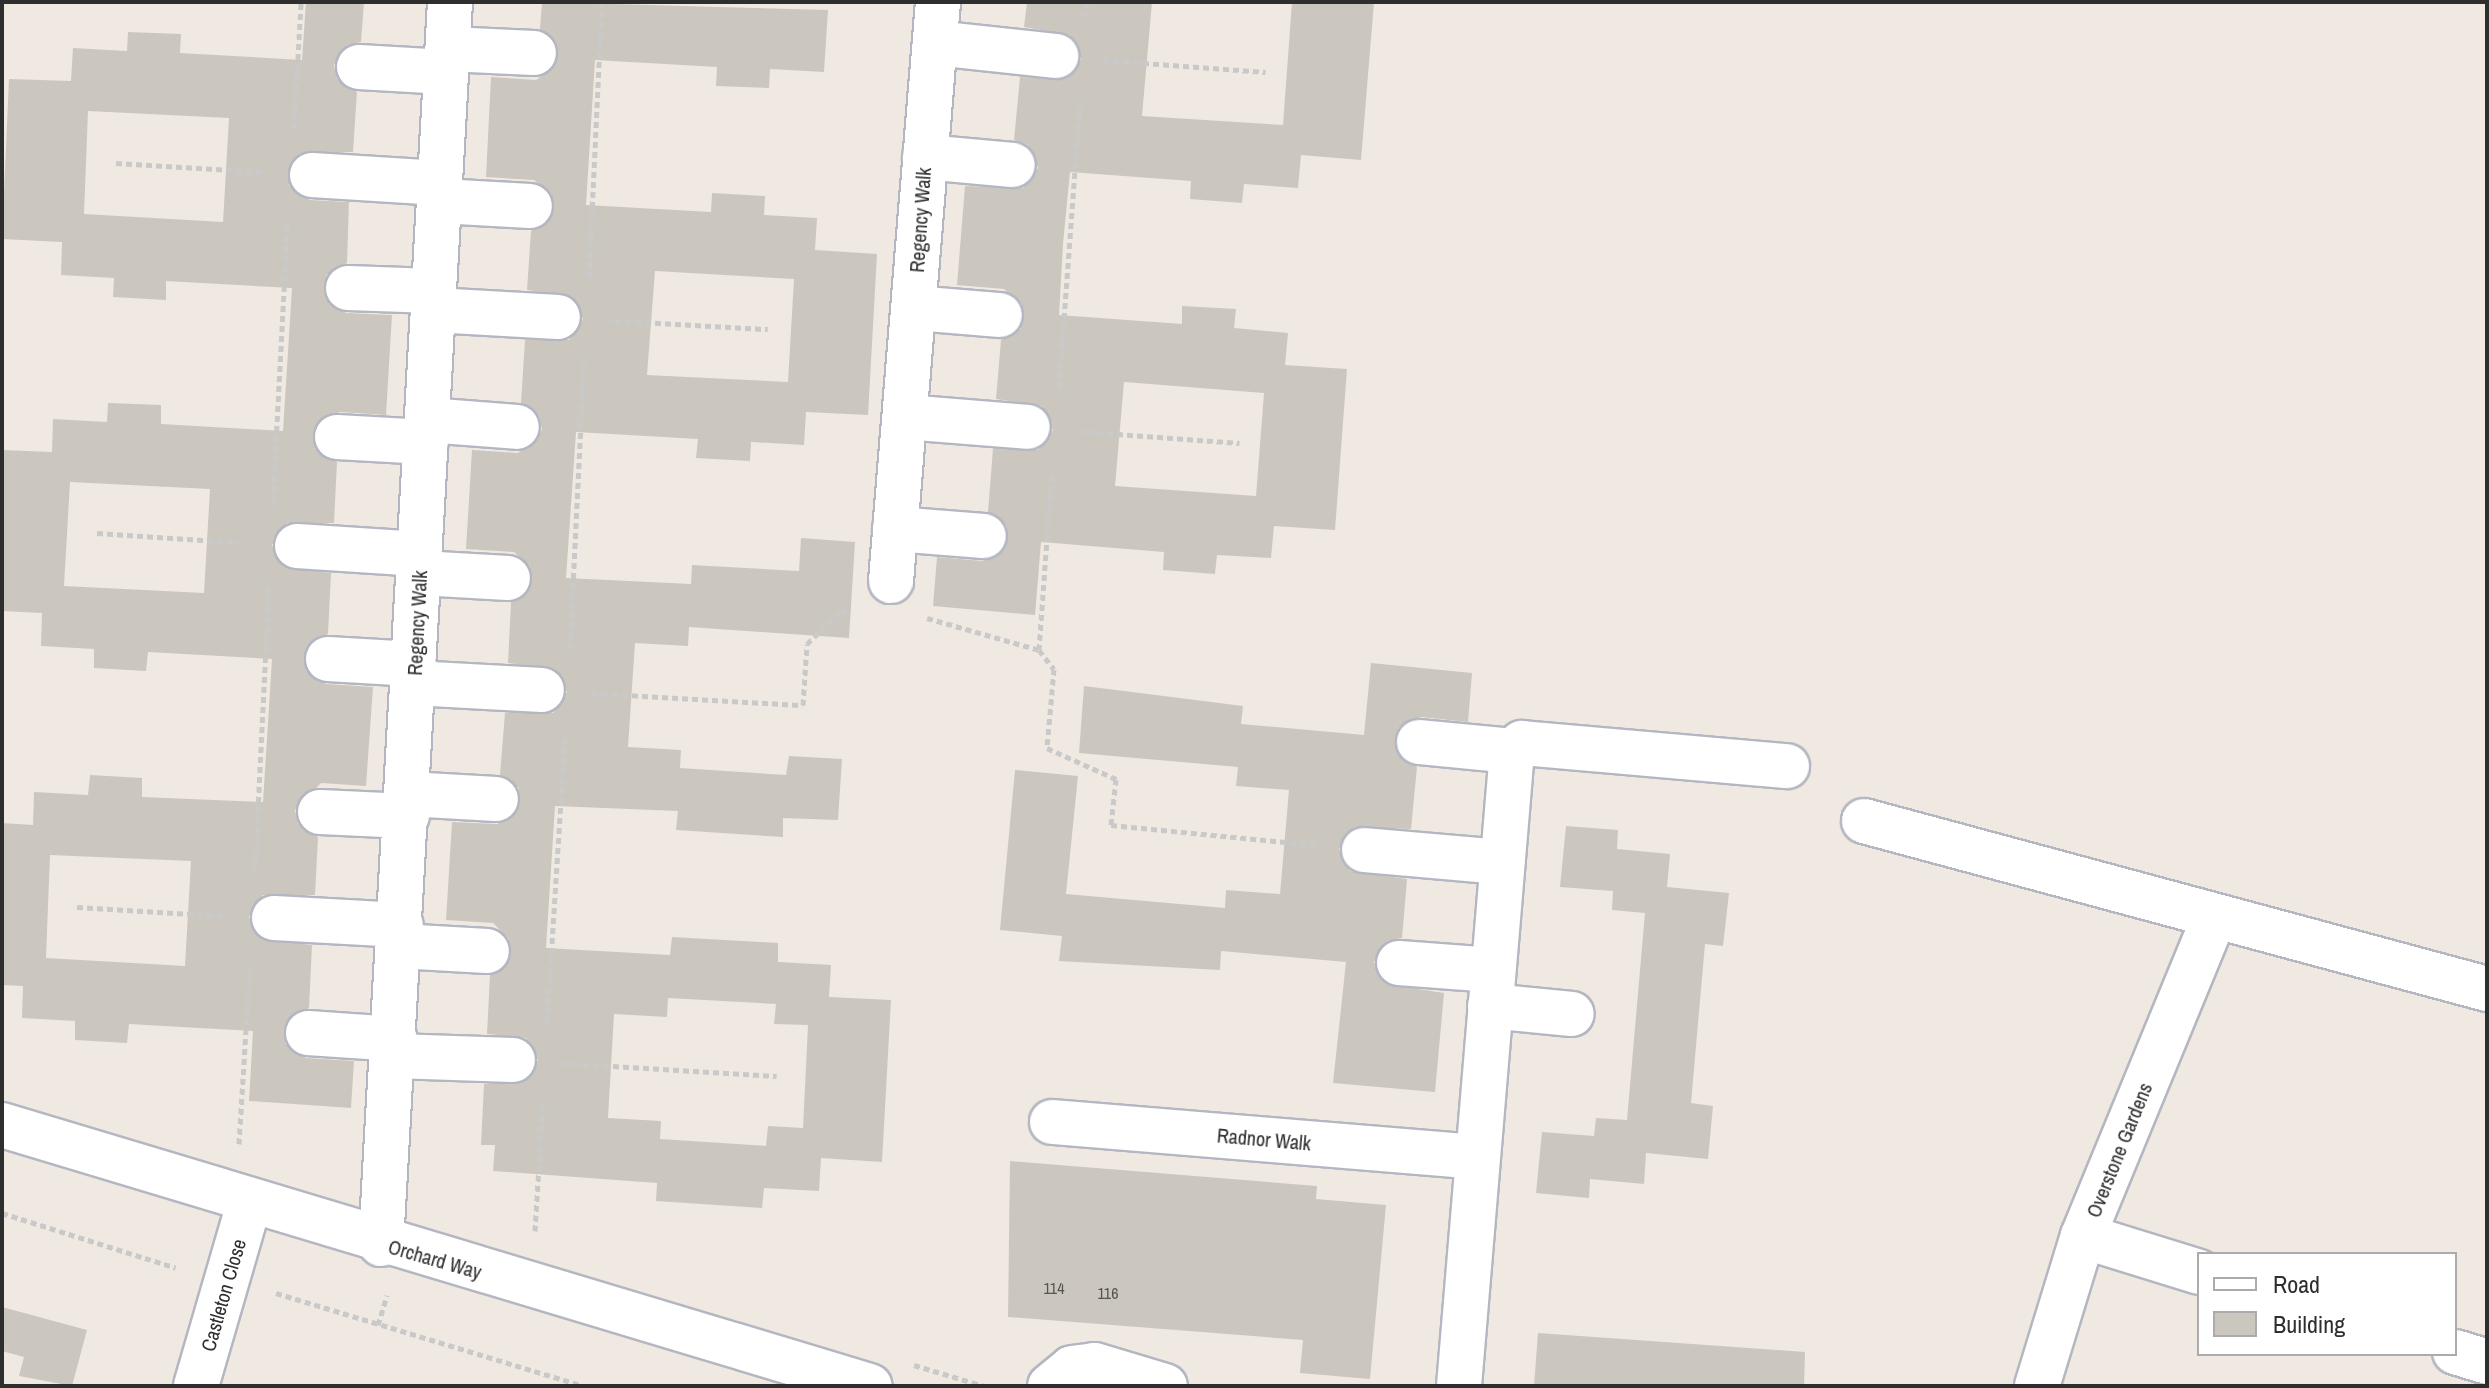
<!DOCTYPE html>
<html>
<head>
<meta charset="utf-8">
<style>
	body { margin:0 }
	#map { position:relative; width:2489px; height:1388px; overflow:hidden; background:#efe9e1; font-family:"Archivo Narrow",sans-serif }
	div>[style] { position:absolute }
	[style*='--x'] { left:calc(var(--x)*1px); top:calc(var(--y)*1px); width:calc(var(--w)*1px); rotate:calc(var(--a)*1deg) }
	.building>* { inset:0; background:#cbc7bf }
	.path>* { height:5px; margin-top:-2.5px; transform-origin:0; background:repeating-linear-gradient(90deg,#c9c9c9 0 6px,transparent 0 10px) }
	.roads { filter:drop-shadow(2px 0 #b4b7c1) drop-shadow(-2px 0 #b4b7c1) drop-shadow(0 2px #b4b7c1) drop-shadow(0 -2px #b4b7c1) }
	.minor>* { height:44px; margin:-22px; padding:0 22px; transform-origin:22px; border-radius:22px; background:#fff }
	span { translate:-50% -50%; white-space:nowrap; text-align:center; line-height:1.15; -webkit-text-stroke:8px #fff; paint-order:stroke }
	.number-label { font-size:16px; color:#555452 }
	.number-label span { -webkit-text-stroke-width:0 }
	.street-label { font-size:20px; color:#2e2e2e }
	.frame { position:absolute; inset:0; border:4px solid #2e2e2e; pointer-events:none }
	.legend { position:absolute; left:2197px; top:1252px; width:260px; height:104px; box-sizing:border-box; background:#fff; border:2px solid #ababab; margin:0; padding:10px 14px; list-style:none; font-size:24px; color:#2e2e2e }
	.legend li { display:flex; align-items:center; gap:16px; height:40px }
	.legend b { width:40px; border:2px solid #ababab }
</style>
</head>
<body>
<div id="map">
	<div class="building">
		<div style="clip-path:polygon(evenodd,306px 2px,364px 2px,361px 42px,347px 45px,334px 65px,337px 79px,357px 92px,353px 152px,300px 153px,291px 162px,289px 185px,310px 200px,349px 202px,347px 263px,326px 275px,326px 299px,346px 313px,392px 315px,389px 364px,386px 415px,340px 412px,316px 424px,315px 449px,337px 462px,334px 523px,287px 523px,272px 545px,284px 567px,331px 573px,328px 634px,307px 646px,306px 671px,326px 684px,373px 687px,366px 786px,321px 783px,295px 810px,298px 824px,318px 837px,315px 895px,263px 895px,249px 917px,261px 939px,312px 945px,309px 1008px,287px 1020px,285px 1043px,306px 1058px,354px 1061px,351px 1108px,249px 1101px,253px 1031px,129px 1024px,127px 1043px,75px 1040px,75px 1021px,22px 1018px,23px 986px,2px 985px,2px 823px,33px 825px,34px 792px,88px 795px,90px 775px,142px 778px,142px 797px,263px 802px,272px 659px,148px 652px,146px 671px,94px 668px,94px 649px,41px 646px,42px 613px,2px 611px,2px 450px,52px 452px,53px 419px,107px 422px,108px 403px,161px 405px,161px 424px,283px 431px,292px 288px,166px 281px,166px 300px,113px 297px,114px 278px,61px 275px,62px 242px,2px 239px,9px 79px,71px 81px,73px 48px,127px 51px,128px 32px,181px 34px,180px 53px,302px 60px,306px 2px,88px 111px,229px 118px,223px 222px,84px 214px,88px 111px,306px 2px,70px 482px,210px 489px,204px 593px,64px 586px,70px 482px,306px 2px,50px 855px,191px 861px,185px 966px,46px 958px,50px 855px)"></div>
		<div style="clip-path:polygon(evenodd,542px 2px,828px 10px,824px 72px,770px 69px,769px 88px,716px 86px,717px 67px,595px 60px,586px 205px,711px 212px,712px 193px,765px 196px,764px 215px,817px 218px,815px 250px,877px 254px,868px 415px,806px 412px,804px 445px,751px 442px,750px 461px,696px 458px,698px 439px,576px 432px,566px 578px,691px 584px,692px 565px,799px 571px,801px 538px,855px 542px,849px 638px,689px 627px,688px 646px,635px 643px,628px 747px,681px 750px,680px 768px,786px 775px,789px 756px,842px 759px,838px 820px,783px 818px,783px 837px,676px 830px,678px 811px,555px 806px,546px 948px,670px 955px,672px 937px,778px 943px,778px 962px,831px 965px,829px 997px,891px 1000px,882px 1162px,821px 1158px,819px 1191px,764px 1188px,762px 1208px,656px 1201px,657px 1183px,493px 1171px,495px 1145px,481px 1145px,484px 1084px,524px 1082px,538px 1060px,526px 1038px,487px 1034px,490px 975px,508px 964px,509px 939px,493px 923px,446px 920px,452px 822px,497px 824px,516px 813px,519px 788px,500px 775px,505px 713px,553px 713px,567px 692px,555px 669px,508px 663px,511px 602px,529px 591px,530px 566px,514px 552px,466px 549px,472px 450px,518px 453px,542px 430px,539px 416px,521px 403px,525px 340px,569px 340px,583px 319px,571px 296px,527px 290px,531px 231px,551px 219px,552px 194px,534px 180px,486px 177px,491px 77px,536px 80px,555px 66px,556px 42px,540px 29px,542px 2px,655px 271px,794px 279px,788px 382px,647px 375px,655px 271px,542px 2px,668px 998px,776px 1004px,774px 1024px,808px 1025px,803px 1128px,768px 1126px,766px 1146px,660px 1139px,661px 1121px,608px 1118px,614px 1014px,667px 1017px,668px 998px)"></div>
		<div style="clip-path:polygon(evenodd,1027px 2px,1152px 2px,1142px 116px,1283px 125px,1292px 2px,1374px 2px,1361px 160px,1301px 155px,1298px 188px,1244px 184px,1242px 203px,1190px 199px,1191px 181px,1070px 172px,1063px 244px,1059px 315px,1182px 324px,1182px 306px,1236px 309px,1234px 328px,1288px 333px,1285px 365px,1347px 369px,1335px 530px,1274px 526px,1271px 558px,1217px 555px,1215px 574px,1163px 570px,1164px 552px,1041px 542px,1035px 615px,933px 606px,937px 557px,983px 561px,1005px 549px,1007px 526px,988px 512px,993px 449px,1038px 450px,1053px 430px,1042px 406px,996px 399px,1001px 340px,1021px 329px,1022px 304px,1004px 289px,957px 285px,965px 186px,1023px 188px,1038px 168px,1028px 145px,1014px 140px,1020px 77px,1065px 79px,1081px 59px,1070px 35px,1024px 27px,1027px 2px,1124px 382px,1264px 393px,1256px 496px,1115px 486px,1124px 382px)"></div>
		<div style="clip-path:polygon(1371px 663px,1472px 673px,1468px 722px,1421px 717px,1398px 728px,1397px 753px,1417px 767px,1411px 829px,1354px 827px,1339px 849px,1350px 871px,1407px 879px,1402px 938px,1387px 941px,1374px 962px,1386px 984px,1444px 993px,1435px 1092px,1333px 1083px,1346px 962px,1221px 951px,1220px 970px,1059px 961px,1062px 936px,1000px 930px,1015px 770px,1078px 776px,1066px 894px,1225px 908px,1226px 890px,1280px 894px,1289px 790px,1236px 786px,1238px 767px,1079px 753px,1084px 686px,1243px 706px,1241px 724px,1364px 735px)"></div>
		<div style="clip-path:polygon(1566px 826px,1618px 830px,1617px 849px,1670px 854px,1667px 887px,1729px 893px,1723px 946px,1705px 944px,1691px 1103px,1713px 1106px,1708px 1159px,1646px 1153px,1644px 1184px,1590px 1179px,1589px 1198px,1536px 1193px,1542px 1132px,1594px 1136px,1596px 1118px,1627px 1120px,1645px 913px,1612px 910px,1613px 891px,1560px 887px)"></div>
		<div style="clip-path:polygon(1010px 1161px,1317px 1186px,1316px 1199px,1386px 1205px,1370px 1379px,1300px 1373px,1303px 1340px,1008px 1317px)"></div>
		<div style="clip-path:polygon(2px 1307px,87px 1330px,72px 1386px,19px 1376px,24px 1357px,2px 1351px)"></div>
		<div style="clip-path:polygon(1538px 1333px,1805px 1352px,1804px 1386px,1534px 1386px)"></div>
	</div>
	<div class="path">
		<div style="--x:1085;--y:17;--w:15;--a:-86"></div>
		<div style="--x:1103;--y:60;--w:163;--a:4.2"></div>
		<div style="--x:294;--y:129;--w:127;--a:-86.8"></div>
		<div style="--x:116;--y:163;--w:147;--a:3.5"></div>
		<div style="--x:589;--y:277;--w:275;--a:-87.3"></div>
		<div style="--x:605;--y:320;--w:163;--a:3.2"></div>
		<div style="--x:1059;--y:388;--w:290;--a:-85.8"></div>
		<div style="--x:1077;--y:431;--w:163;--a:4.2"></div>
		<div style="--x:273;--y:501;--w:282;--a:-87"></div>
		<div style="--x:97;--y:533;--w:150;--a:3.8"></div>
		<div style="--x:927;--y:618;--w:116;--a:15.9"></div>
		<div style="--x:1039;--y:650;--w:180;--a:-85.9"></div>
		<div style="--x:570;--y:648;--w:289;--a:-87.2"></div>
		<div style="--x:1039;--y:650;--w:24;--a:52"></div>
		<div style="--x:1054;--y:669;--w:79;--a:95.1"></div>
		<div style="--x:1047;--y:748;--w:76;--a:24.2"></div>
		<div style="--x:1116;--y:779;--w:46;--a:96.2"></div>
		<div style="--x:1111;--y:825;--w:206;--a:5.6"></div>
		<div style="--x:592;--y:693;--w:211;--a:3.3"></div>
		<div style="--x:803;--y:705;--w:61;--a:-86.2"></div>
		<div style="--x:807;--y:644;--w:47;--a:-44.1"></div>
		<div style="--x:841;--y:611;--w:10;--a:6"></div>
		<div style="--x:255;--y:872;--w:285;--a:-87.2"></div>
		<div style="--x:77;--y:907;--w:147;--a:3.5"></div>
		<div style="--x:547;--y:1023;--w:290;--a:-86.4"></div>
		<div style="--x:563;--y:1063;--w:214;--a:3.5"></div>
		<div style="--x:239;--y:1144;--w:182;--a:-86.5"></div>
		<div style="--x:2;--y:1213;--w:182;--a:17.5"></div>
		<div style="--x:535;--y:1231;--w:130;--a:-86.5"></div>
		<div style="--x:276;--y:1293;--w:323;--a:16.8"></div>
		<div style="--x:378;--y:1325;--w:31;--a:-73"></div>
		<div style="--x:914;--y:1365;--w:73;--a:16.7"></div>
	</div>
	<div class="roads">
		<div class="minor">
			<div style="--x:935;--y:43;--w:122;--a:6.1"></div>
			<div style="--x:448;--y:49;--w:86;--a:2.7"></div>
			<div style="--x:359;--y:67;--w:87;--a:3.3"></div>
			<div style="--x:925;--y:157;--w:88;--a:5.2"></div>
			<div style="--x:312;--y:175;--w:128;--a:3.6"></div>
			<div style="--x:440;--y:201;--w:90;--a:3.2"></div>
			<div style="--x:348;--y:288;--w:86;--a:2"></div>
			<div style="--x:914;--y:308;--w:86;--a:4.7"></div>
			<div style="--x:434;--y:310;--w:124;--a:3.2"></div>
			<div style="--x:905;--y:417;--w:123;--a:4.6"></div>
			<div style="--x:427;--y:420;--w:90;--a:4.4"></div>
			<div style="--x:337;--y:437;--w:89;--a:3.2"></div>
			<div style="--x:895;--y:529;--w:89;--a:4.5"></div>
			<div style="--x:297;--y:546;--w:123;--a:3.7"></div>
			<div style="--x:420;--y:573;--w:88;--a:3.3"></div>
			<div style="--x:891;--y:581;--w:581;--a:-85.36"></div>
			<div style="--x:328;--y:659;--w:86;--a:3.3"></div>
			<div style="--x:413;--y:683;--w:129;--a:3.1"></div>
			<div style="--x:1419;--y:742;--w:93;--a:5.5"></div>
			<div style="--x:408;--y:794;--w:88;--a:3.3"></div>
			<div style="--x:320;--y:812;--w:87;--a:2.6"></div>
			<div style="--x:1864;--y:821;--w:645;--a:15.09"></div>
			<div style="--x:1364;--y:850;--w:139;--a:5"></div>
			<div style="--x:274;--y:918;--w:127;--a:3.2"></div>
			<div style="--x:399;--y:946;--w:88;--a:3.3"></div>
			<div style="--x:1399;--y:963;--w:94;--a:4.3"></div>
			<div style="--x:1490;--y:1006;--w:82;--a:5.6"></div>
			<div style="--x:308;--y:1033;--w:87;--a:3.9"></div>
			<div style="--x:394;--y:1056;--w:119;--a:1.9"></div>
			<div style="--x:1052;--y:1122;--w:425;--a:4.7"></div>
			<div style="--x:2;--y:1125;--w:906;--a:16.74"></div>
			<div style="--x:2083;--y:1236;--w:121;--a:17.2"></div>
			<div style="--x:381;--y:1244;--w:1244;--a:-86.82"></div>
			<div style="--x:2455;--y:1352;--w:34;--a:17"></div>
			<div style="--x:196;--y:1386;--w:191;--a:-73.8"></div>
			<div style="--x:1050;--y:1386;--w:28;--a:-39"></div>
			<div style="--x:1072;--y:1368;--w:23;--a:-7"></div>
			<div style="--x:1095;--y:1365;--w:73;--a:16.7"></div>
			<div style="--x:1459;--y:1386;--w:637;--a:-85.23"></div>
			<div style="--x:1512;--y:751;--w:13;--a:-39"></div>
			<div style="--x:1522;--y:743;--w:266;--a:5"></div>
			<div style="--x:2037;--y:1386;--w:157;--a:-73"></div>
			<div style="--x:2083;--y:1236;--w:344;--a:-67.6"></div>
		</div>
	</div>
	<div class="number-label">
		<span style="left:1054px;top:1288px">114</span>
		<span style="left:1108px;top:1293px">116</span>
	</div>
	<div class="street-label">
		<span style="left:920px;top:220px;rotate:-86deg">Regency Walk</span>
		<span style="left:417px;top:623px;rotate:-87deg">Regency Walk</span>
		<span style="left:1264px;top:1139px;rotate:5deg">Radnor Walk</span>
		<span style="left:2119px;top:1150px;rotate:-68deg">Overstone Gardens</span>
		<span style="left:435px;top:1259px;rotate:16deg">Orchard Way</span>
		<span style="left:223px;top:1295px;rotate:-74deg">Castleton Close</span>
	</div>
	<div class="frame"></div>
	<ul class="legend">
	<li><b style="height:10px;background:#fff"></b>Road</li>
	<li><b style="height:22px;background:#cbc7bf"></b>Building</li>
	</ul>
</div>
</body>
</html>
